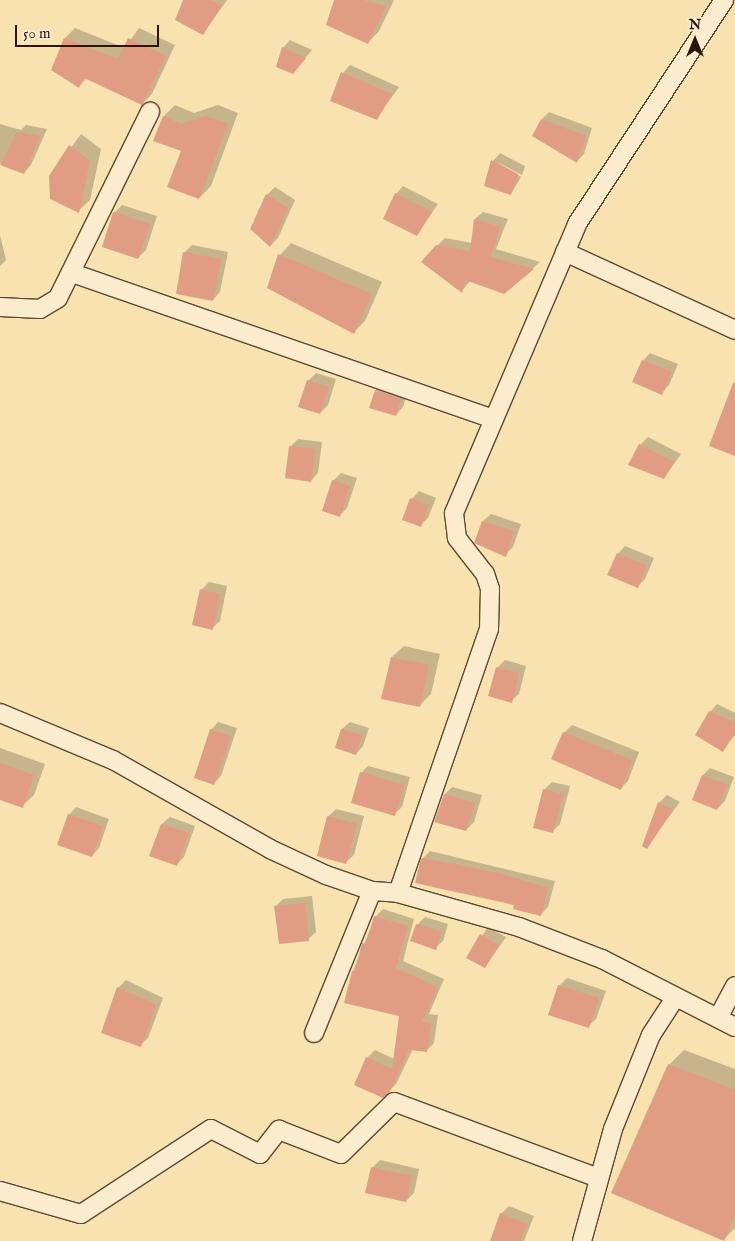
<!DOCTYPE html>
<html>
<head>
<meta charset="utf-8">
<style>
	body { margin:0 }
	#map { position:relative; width:735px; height:1241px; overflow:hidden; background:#f7e2b0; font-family:"IM FELL English",serif }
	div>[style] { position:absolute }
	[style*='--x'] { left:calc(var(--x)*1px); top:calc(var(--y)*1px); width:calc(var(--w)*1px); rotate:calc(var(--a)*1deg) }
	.shadow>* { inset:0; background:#0003 }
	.building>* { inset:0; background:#e19d83 }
	.roads { filter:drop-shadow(1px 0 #5d4834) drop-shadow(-1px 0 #5d4834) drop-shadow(0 1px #5d4834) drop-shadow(0 -1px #5d4834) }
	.street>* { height:18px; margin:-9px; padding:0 9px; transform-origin:9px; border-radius:9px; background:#faeccc }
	span { translate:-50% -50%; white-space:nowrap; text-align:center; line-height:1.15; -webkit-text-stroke:4px #faeccc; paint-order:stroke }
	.north { position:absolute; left:670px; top:15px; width:50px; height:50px; -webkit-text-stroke:4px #faeccc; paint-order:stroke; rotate:0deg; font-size:14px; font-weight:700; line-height:20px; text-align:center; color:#2a150a }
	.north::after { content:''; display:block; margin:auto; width:18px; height:22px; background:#2a150a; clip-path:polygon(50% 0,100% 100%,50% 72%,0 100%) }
	.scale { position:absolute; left:15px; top:25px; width:144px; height:22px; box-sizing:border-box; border:2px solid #2a150a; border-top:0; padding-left:6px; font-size:15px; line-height:18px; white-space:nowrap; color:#2a150a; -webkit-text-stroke:4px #faeccc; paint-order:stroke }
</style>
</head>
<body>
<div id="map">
	<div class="shadow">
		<div style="clip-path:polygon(185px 0,227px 0,203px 34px)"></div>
		<div style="clip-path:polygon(335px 0,394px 0,379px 31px,368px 43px)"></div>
		<div style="clip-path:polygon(75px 28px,125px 48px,139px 28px,175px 45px,152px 94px,142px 104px,87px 78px,79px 86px,52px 69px,65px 38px)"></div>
		<div style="clip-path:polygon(290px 40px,312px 50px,300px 64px,283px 48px)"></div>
		<div style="clip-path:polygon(350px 65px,399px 87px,376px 119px,343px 73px)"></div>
		<div style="clip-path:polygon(175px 105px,194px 113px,218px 105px,238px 113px,211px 186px,199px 198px,183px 151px,155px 140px,164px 116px)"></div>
		<div style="clip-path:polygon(549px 112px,592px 128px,584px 154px,576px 162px,542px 119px)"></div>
		<div style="clip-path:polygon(0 124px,21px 130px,26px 125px,47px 129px,31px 165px,24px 173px,0 163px)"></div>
		<div style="clip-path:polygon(81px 134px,101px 149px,90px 200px,78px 211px,50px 176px)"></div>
		<div style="clip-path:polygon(500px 153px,525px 166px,522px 175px,495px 161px,521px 177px,511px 194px,486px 185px,493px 161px)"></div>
		<div style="clip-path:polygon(403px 186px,438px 204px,417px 234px,396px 194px)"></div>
		<div style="clip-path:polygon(275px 187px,295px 200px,278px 238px,270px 246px,252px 229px,267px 195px)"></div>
		<div style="clip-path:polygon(122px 205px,157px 216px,146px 250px,138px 258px,114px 213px)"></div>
		<div style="clip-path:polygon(483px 212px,508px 219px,496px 249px,540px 262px,504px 293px,470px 281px,462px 291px,437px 246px,445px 238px,472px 243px,475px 219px)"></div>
		<div style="clip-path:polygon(0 235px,6px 260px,0 266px)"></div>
		<div style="clip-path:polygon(291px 243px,382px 282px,365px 321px,353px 333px,280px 255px)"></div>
		<div style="clip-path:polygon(192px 245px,228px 252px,220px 292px,213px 300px,184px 253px)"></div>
		<div style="clip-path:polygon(650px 353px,678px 364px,669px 385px,662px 393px,643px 361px)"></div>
		<div style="clip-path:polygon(316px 373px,336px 379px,328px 405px,320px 413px,308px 381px)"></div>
		<div style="clip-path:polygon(384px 383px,408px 391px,403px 407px,396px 415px,376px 390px)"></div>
		<div style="clip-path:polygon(648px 437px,681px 454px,664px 478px,640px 445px)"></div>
		<div style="clip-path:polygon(298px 439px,322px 442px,318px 473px,311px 481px,290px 447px)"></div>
		<div style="clip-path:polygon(341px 473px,357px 478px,347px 508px,339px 516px,333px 481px)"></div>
		<div style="clip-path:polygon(419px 491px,436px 498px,428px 518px,420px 526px,412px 499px)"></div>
		<div style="clip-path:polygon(491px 514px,521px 524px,513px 547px,505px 555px,476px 542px,483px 521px)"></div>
		<div style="clip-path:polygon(625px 546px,654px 558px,645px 579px,638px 586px,618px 554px)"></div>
		<div style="clip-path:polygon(209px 582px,227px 586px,220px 621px,212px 628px,201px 590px)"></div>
		<div style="clip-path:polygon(404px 646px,440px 654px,431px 694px,419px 706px,383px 698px,392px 657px)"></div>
		<div style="clip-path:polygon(505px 660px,526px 666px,519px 694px,511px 701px,497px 668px)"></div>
		<div style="clip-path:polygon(717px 704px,735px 713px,735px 735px,723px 750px,710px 712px)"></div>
		<div style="clip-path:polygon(218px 722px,237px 728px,221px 776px,214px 783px,211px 730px)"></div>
		<div style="clip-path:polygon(350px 722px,369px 728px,363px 746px,356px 754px,336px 748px,342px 729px)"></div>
		<div style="clip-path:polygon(572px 725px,639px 752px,628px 781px,621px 788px,564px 733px)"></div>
		<div style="clip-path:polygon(0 748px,45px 764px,34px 795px,22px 806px,0 798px)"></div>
		<div style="clip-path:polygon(368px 766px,410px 777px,402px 807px,394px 814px,361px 773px)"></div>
		<div style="clip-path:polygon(710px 768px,734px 777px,725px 801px,717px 809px,703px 775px)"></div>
		<div style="clip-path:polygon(552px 782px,570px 786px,560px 824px,552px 832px,535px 827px,545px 789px)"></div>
		<div style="clip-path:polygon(452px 787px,482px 795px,474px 822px,466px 830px,445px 794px)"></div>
		<div style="clip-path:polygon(667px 795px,680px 802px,646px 847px,644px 846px,659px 803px)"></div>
		<div style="clip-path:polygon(76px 807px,109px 819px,99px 848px,92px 856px,69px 815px)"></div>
		<div style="clip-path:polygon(336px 809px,364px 816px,354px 855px,346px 862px,328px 817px)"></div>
		<div style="clip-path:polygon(170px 817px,195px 826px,184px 857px,176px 865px,151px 856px,162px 824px)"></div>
		<div style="clip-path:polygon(430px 851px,555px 881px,548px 907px,540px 915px,422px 859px)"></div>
		<div style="clip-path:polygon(312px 896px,316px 932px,308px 939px,276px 906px,283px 899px)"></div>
		<div style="clip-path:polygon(383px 909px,414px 919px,403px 961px,444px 979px,429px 1014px,438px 1015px,434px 1043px,426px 1051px,413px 1049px,396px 1084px,388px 1092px,367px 1058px,375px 1050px,394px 1059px,400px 1015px,353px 971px,375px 917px)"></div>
		<div style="clip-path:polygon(425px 917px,448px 924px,443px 941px,435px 948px,412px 940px,418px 924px)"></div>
		<div style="clip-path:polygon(488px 927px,506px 937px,485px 967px,468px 957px)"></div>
		<div style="clip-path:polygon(567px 978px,606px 991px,596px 1019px,588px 1026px,559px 986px)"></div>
		<div style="clip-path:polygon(126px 980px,163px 998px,148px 1038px,140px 1045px,118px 988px)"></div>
		<div style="clip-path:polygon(684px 1050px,735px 1069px,735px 1228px,723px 1240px,669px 1065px)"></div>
		<div style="clip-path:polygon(380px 1160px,419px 1169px,414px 1193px,406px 1201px,372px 1168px)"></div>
		<div style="clip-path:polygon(509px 1206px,534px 1216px,524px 1241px,491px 1241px,501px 1214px)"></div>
	</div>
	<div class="building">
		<div style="clip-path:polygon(183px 0,210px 0,222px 5px,203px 35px,175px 20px)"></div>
		<div style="clip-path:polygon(334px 0,363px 0,386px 6px,368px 44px,326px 25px)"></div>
		<div style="clip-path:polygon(64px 38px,118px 59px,128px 38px,166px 56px,142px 105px,84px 78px,79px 88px,51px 70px)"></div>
		<div style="clip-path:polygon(282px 47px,306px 58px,293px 74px,276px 67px)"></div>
		<div style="clip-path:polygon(341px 72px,392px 94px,377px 120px,330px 101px)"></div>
		<div style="clip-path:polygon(163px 116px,181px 124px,206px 116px,228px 124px,199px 199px,167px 187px,181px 151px,153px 141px)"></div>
		<div style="clip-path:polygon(541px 119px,586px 136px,577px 163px,532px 136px)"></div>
		<div style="clip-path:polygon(17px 132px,40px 136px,24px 174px,0 165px)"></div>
		<div style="clip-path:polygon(69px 145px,90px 161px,79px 213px,50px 199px,49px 176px)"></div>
		<div style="clip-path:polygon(491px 160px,518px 174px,511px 195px,484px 186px)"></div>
		<div style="clip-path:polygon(395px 193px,432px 212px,417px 236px,383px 219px)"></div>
		<div style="clip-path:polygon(266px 194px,288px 208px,270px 247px,250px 229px)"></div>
		<div style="clip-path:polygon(113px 212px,150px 224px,138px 259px,102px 247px)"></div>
		<div style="clip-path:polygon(474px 219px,501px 227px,490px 257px,534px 269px,504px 294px,465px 280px,462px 293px,421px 262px,436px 245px,470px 251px)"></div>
		<div style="clip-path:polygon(183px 252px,221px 259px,213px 301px,176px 294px)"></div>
		<div style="clip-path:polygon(278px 254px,372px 294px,354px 334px,267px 288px)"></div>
		<div style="clip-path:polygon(642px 360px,671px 372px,662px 395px,632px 382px)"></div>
		<div style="clip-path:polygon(307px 380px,329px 387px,320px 414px,298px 407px)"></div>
		<div style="clip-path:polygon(733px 383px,735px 383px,735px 456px,709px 446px)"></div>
		<div style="clip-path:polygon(375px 390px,401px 399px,396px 416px,369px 408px)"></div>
		<div style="clip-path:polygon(639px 444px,674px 462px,664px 479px,628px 465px)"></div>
		<div style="clip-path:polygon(289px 446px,315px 449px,311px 482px,285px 478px)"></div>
		<div style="clip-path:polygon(332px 480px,350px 486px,340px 517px,322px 511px)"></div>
		<div style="clip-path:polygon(410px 498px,429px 505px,421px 527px,402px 520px)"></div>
		<div style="clip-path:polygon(482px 521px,514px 531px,506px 557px,474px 543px)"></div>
		<div style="clip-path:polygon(617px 553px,647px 566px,638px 588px,607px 575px)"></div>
		<div style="clip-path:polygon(200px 589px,220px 594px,213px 630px,192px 625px)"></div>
		<div style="clip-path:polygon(391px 657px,429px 665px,420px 707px,381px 699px)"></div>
		<div style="clip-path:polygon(496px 667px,519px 673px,512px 703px,488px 696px)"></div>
		<div style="clip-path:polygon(709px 711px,735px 723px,735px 732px,723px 752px,695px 735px)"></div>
		<div style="clip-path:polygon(210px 729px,231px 736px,214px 785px,194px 778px)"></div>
		<div style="clip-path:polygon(341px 729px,362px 735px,356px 755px,335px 748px)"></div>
		<div style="clip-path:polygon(563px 732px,632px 760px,621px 790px,551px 759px)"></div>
		<div style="clip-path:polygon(0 763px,34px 775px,23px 808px,0 800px)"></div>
		<div style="clip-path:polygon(360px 772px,404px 785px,395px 816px,351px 803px)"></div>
		<div style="clip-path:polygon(702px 775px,727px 785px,717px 810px,692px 800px)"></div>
		<div style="clip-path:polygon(543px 789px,563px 794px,553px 833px,533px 828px)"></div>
		<div style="clip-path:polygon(444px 794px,475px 803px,466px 831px,434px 822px)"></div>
		<div style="clip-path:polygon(658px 802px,673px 810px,647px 849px,642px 846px)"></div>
		<div style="clip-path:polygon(68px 814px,103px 826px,92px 857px,57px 845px)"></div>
		<div style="clip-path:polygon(327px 816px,357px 824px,346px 864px,317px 856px)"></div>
		<div style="clip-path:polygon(161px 824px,189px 833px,177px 866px,149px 856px)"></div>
		<div style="clip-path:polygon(421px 858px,499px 873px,548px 888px,541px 916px,513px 909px,514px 905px,415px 883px)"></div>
		<div style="clip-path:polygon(305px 903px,309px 941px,279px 944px,274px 906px)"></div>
		<div style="clip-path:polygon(374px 916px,408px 926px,396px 968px,438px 987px,422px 1022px,431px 1023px,427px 1052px,409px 1050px,389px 1093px,383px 1098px,354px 1085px,366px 1057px,392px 1069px,399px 1016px,344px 1003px,352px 971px,355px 971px,362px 943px,366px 944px)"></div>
		<div style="clip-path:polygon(416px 924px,442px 932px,436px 950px,410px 941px)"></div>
		<div style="clip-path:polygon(480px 934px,499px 945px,485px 968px,466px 958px)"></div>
		<div style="clip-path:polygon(558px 985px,599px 998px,589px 1028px,548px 1015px)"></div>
		<div style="clip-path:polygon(117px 987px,156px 1005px,141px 1047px,101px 1033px)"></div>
		<div style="clip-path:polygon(668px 1064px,735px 1090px,735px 1215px,724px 1241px,611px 1193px)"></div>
		<div style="clip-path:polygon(371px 1167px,412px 1176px,406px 1202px,365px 1193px)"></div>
		<div style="clip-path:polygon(500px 1213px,527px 1224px,520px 1241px,490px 1241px)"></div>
	</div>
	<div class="roads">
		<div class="street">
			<div style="--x:565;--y:252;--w:187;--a:24.6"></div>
			<div style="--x:72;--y:273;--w:446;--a:19.1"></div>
			<div style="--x:0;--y:307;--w:40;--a:2.9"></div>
			<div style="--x:40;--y:309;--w:21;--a:-31"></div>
			<div style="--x:58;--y:298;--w:208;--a:-63.7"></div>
			<div style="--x:0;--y:713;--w:122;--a:22.6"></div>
			<div style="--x:113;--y:760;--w:180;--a:29.5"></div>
			<div style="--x:270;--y:849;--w:62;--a:24.9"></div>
			<div style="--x:326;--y:875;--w:49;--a:19.2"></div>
			<div style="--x:372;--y:891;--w:26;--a:4"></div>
			<div style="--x:398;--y:893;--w:126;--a:15.7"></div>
			<div style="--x:519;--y:927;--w:89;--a:21.1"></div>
			<div style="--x:602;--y:959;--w:149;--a:27.1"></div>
			<div style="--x:398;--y:893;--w:279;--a:-71"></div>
			<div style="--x:489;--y:629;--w:40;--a:-88.6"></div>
			<div style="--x:490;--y:589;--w:16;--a:-108"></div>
			<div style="--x:485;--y:574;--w:46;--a:-127.9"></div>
			<div style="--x:457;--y:538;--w:25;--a:-97"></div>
			<div style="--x:454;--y:513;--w:314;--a:-66.9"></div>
			<div style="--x:577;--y:224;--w:268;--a:-56.7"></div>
			<div style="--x:718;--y:1018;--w:36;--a:-62"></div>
			<div style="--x:314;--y:1033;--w:153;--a:-67.8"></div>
			<div style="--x:0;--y:1191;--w:84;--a:15.9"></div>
			<div style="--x:81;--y:1214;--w:155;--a:-33.2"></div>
			<div style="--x:211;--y:1129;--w:55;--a:27"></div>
			<div style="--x:260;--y:1154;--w:31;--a:-52"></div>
			<div style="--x:279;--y:1130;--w:66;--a:21.2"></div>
			<div style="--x:341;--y:1154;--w:74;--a:-44.5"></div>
			<div style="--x:394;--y:1102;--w:218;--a:20.4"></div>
			<div style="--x:582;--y:1241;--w:116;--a:-74.5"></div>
			<div style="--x:613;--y:1129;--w:101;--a:-68"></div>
			<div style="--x:651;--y:1035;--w:44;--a:-57"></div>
		</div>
	</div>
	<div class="north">N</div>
	<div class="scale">50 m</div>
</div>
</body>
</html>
